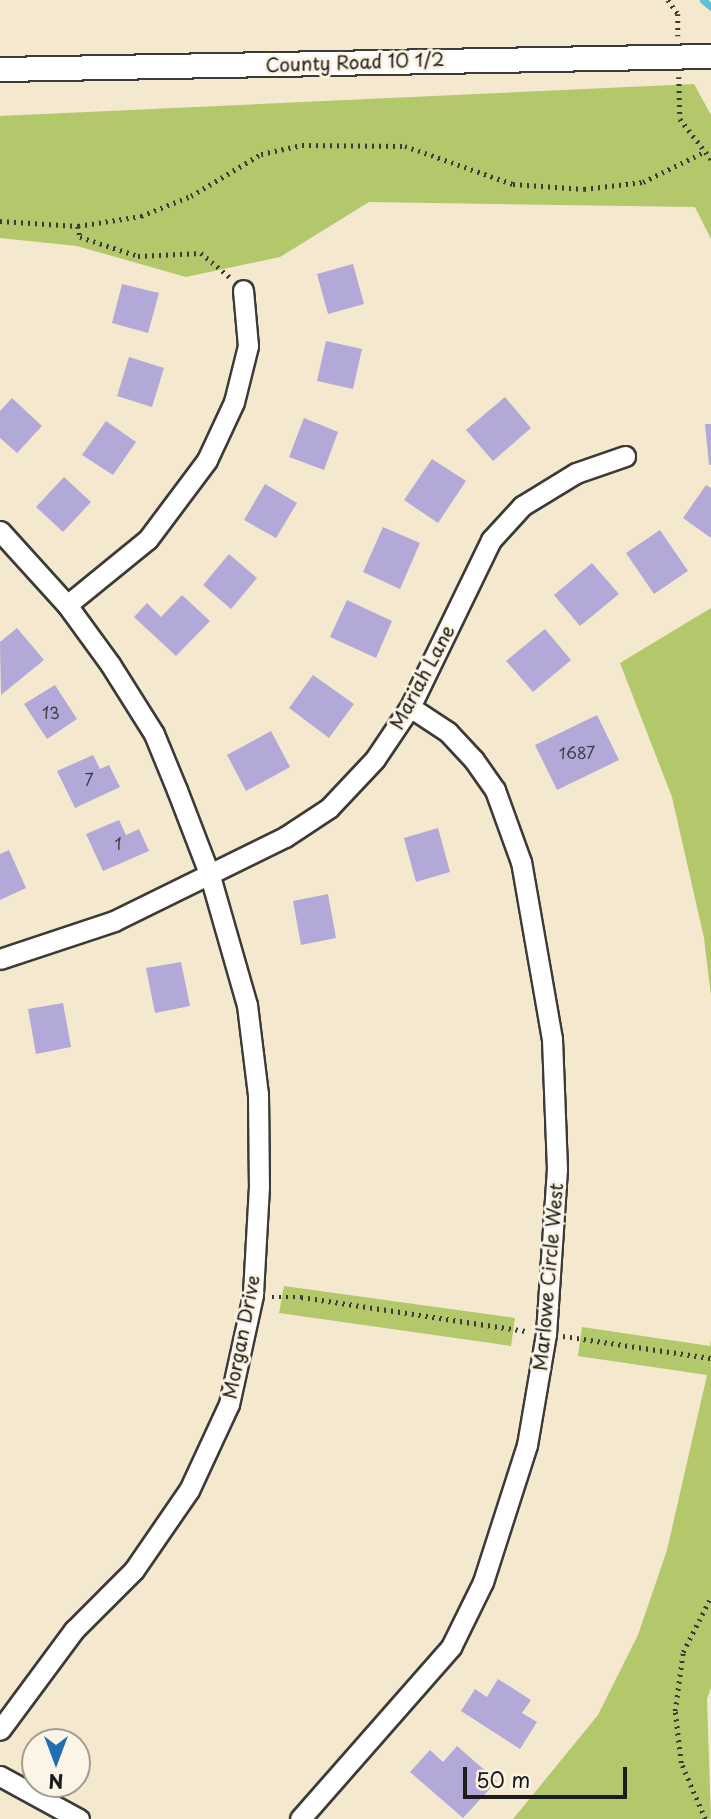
<!DOCTYPE html>
<html>
<head>
<meta charset="utf-8">
<style>
	body { margin:0 }
	#map { position:relative; width:711px; height:1819px; overflow:hidden; background:#f4e8cf; font-family:"Playpen Sans",sans-serif }
	div>[style] { position:absolute }
	[style*='--x'] { left:calc(var(--x)*1px); top:calc(var(--y)*1px); width:calc(var(--w)*1px); rotate:calc(var(--a)*1deg) }
	.green>* { inset:0; background:#b3c76b }
	.stream>* { height:7px; margin:-3.5px; padding:0 3.5px; transform-origin:3.5px; border-radius:3.5px; background:#59c2d6 }
	.building>* { inset:0; background:#b3a9d8 }
	.path>* { height:4.5px; margin-top:-2.25px; transform-origin:0; background:repeating-linear-gradient(90deg,#3c3b37 0 2px,transparent 0 7px) }
	.roads { filter:drop-shadow(2px 0 #3c3b37) drop-shadow(-2px 0 #3c3b37) drop-shadow(0 2px #3c3b37) drop-shadow(0 -2px #3c3b37) }
	.minor>* { height:19px; margin:-9.5px; padding:0 9.5px; transform-origin:9.5px; border-radius:9.5px; background:#fff }
	.tertiary>* { height:23px; margin:-11.5px; padding:0 11.5px; transform-origin:11.5px; border-radius:11.5px; background:#fff }
	span { translate:-50% -50%; white-space:nowrap; text-align:center; line-height:1.15; -webkit-text-stroke:6px #fcf5e5; paint-order:stroke }
	.number-label { font-size:16px; color:#423f4b }
	.number-label span { -webkit-text-stroke-width:0 }
	.street-label { font-size:19px; color:#1c1c1c }
	.north { position:absolute; left:21px; top:1728px; width:70px; height:70px; box-sizing:border-box; background:#fcf5e5; border:2px solid #a29e95; border-radius:50%; rotate:180deg; font-size:19px; font-weight:700; line-height:28px; text-align:center; color:#1c1c1c }
	.north::after { content:''; display:block; margin:auto; width:24px; height:32px; background:#1f6fb2; clip-path:polygon(50% 0,100% 100%,50% 72%,0 100%) }
	.scale { position:absolute; left:463px; top:1767px; width:164px; height:32px; box-sizing:border-box; border:4px solid #1c1c1c; border-top:0; padding-left:9px; font-size:21px; line-height:24px; white-space:nowrap; color:#1c1c1c; -webkit-text-stroke:5px #fcf5e5; paint-order:stroke }
</style>
</head>
<body>
<div id="map">
	<div class="green">
		<div style="clip-path:polygon(694px 84px,711px 115px,711px 239px,695px 207px,369px 202px,280px 257px,186px 277px,77px 246px,0 238px,0 116px)"></div>
		<div style="clip-path:polygon(711px 608px,711px 996px,704px 938px,672px 797px,620px 663px)"></div>
		<div style="clip-path:polygon(284px 1286px,515px 1318px,511px 1346px,279px 1313px)"></div>
		<div style="clip-path:polygon(582px 1327px,710px 1346px,711px 1340px,711px 1688px,707px 1699px,711px 1819px,513px 1819px,598px 1715px,638px 1635px,667px 1550px,707px 1375px,578px 1356px)"></div>
	</div>
	<div class="stream">
		<div style="--x:703;--y:0;--w:11;--a:41"></div>
	</div>
	<div class="building">
		<div style="clip-path:polygon(353px 264px,364px 304px,328px 314px,317px 274px)"></div>
		<div style="clip-path:polygon(122px 284px,159px 293px,148px 333px,112px 323px)"></div>
		<div style="clip-path:polygon(326px 341px,362px 349px,353px 389px,317px 381px)"></div>
		<div style="clip-path:polygon(129px 357px,164px 368px,152px 407px,117px 396px)"></div>
		<div style="clip-path:polygon(505px 397px,531px 428px,493px 461px,466px 430px)"></div>
		<div style="clip-path:polygon(12px 398px,42px 426px,17px 453px,0 438px,0 411px)"></div>
		<div style="clip-path:polygon(304px 418px,338px 432px,324px 470px,289px 457px)"></div>
		<div style="clip-path:polygon(106px 421px,136px 442px,113px 475px,82px 455px)"></div>
		<div style="clip-path:polygon(705px 424px,711px 424px,711px 465px,709px 465px)"></div>
		<div style="clip-path:polygon(432px 459px,466px 481px,438px 523px,404px 500px)"></div>
		<div style="clip-path:polygon(64px 477px,91px 502px,63px 532px,36px 507px)"></div>
		<div style="clip-path:polygon(265px 484px,297px 503px,276px 538px,244px 520px)"></div>
		<div style="clip-path:polygon(706px 485px,711px 488px,711px 538px,683px 518px)"></div>
		<div style="clip-path:polygon(383px 527px,420px 543px,400px 589px,363px 572px)"></div>
		<div style="clip-path:polygon(660px 530px,688px 571px,654px 594px,626px 553px)"></div>
		<div style="clip-path:polygon(229px 554px,257px 578px,231px 609px,203px 585px)"></div>
		<div style="clip-path:polygon(592px 563px,619px 594px,580px 626px,554px 595px)"></div>
		<div style="clip-path:polygon(182px 595px,210px 621px,176px 656px,134px 617px,147px 603px,161px 617px)"></div>
		<div style="clip-path:polygon(347px 600px,392px 621px,376px 658px,330px 637px)"></div>
		<div style="clip-path:polygon(17px 628px,44px 660px,1px 695px,0 642px)"></div>
		<div style="clip-path:polygon(545px 629px,571px 660px,533px 692px,506px 661px)"></div>
		<div style="clip-path:polygon(313px 675px,354px 704px,329px 738px,289px 708px)"></div>
		<div style="clip-path:polygon(55px 685px,77px 719px,47px 739px,24px 704px)"></div>
		<div style="clip-path:polygon(597px 715px,619px 760px,557px 790px,535px 745px)"></div>
		<div style="clip-path:polygon(271px 731px,290px 767px,246px 791px,227px 755px)"></div>
		<div style="clip-path:polygon(93px 755px,100px 769px,109px 765px,120px 787px,75px 808px,57px 771px)"></div>
		<div style="clip-path:polygon(119px 820px,126px 835px,139px 829px,149px 851px,103px 871px,86px 834px)"></div>
		<div style="clip-path:polygon(438px 828px,450px 872px,416px 882px,404px 838px)"></div>
		<div style="clip-path:polygon(9px 850px,26px 888px,0 900px,0 854px)"></div>
		<div style="clip-path:polygon(328px 894px,336px 938px,301px 945px,293px 901px)"></div>
		<div style="clip-path:polygon(181px 962px,190px 1006px,155px 1013px,146px 968px)"></div>
		<div style="clip-path:polygon(63px 1003px,71px 1047px,36px 1054px,28px 1009px)"></div>
		<div style="clip-path:polygon(498px 1679px,531px 1700px,522px 1713px,537px 1722px,520px 1749px,461px 1711px,475px 1689px,487px 1697px)"></div>
		<div style="clip-path:polygon(457px 1746px,497px 1781px,463px 1818px,410px 1772px,430px 1750px,443px 1762px)"></div>
	</div>
	<div class="path">
		<div style="--x:668;--y:0;--w:17;--a:54"></div>
		<div style="--x:678;--y:14;--w:22;--a:90"></div>
		<div style="--x:679;--y:77;--w:42;--a:88.6"></div>
		<div style="--x:680;--y:119;--w:51;--a:52.2"></div>
		<div style="--x:0;--y:221;--w:78;--a:3.7"></div>
		<div style="--x:78;--y:226;--w:64;--a:-9"></div>
		<div style="--x:141;--y:216;--w:54;--a:-21.8"></div>
		<div style="--x:191;--y:196;--w:82;--a:-31"></div>
		<div style="--x:261;--y:154;--w:42;--a:-12.4"></div>
		<div style="--x:302;--y:145;--w:103;--a:0.6"></div>
		<div style="--x:405;--y:146;--w:114;--a:19.4"></div>
		<div style="--x:513;--y:184;--w:71;--a:4"></div>
		<div style="--x:584;--y:189;--w:59;--a:-6.8"></div>
		<div style="--x:643;--y:182;--w:68;--a:-26.2"></div>
		<div style="--x:78;--y:226;--w:11;--a:80"></div>
		<div style="--x:80;--y:237;--w:61;--a:18.1"></div>
		<div style="--x:138;--y:256;--w:63;--a:-2.7"></div>
		<div style="--x:201;--y:253;--w:38;--a:40"></div>
		<div style="--x:272;--y:1297;--w:29;--a:0"></div>
		<div style="--x:301;--y:1297;--w:229;--a:8.6"></div>
		<div style="--x:563;--y:1336;--w:150;--a:8.5"></div>
		<div style="--x:705;--y:1819;--w:61;--a:-113.2"></div>
		<div style="--x:681;--y:1763;--w:52;--a:-96.6"></div>
		<div style="--x:675;--y:1711;--w:60;--a:-82.3"></div>
		<div style="--x:683;--y:1652;--w:62;--a:-63"></div>
	</div>
	<div class="roads">
		<div class="minor">
			<div style="--x:0;--y:531;--w:100;--a:47.8"></div>
			<div style="--x:67;--y:605;--w:73;--a:53.9"></div>
			<div style="--x:110;--y:664;--w:83;--a:57.8"></div>
			<div style="--x:154;--y:734;--w:61;--a:67.7"></div>
			<div style="--x:177;--y:790;--w:92;--a:69"></div>
			<div style="--x:210;--y:876;--w:134;--a:74"></div>
			<div style="--x:247;--y:1005;--w:90;--a:83"></div>
			<div style="--x:258;--y:1094;--w:92;--a:89.4"></div>
			<div style="--x:259;--y:1186;--w:109;--a:93.2"></div>
			<div style="--x:253;--y:1295;--w:112;--a:102.4"></div>
			<div style="--x:229;--y:1404;--w:95;--a:114.9"></div>
			<div style="--x:189;--y:1490;--w:97;--a:124.5"></div>
			<div style="--x:134;--y:1570;--w:85;--a:135"></div>
			<div style="--x:74;--y:1630;--w:124;--a:126.5"></div>
			<div style="--x:67;--y:605;--w:104;--a:-39.2"></div>
			<div style="--x:148;--y:539;--w:99;--a:-53.2"></div>
			<div style="--x:207;--y:460;--w:64;--a:-65"></div>
			<div style="--x:234;--y:402;--w:58;--a:-76"></div>
			<div style="--x:248;--y:346;--w:56;--a:-95.1"></div>
			<div style="--x:0;--y:959;--w:120;--a:-18.4"></div>
			<div style="--x:114;--y:921;--w:191;--a:-26.2"></div>
			<div style="--x:285;--y:837;--w:53;--a:-33.4"></div>
			<div style="--x:329;--y:808;--w:67;--a:-46.8"></div>
			<div style="--x:375;--y:759;--w:63;--a:-56.1"></div>
			<div style="--x:410;--y:707;--w:186;--a:-64.1"></div>
			<div style="--x:491;--y:540;--w:46;--a:-47.6"></div>
			<div style="--x:522;--y:506;--w:63;--a:-31.4"></div>
			<div style="--x:576;--y:473;--w:52;--a:-19.1"></div>
			<div style="--x:0;--y:1776;--w:90;--a:28.6"></div>
			<div style="--x:300;--y:1819;--w:229;--a:-48.7"></div>
			<div style="--x:451;--y:1647;--w:72;--a:-63.8"></div>
			<div style="--x:483;--y:1582;--w:144;--a:-72.2"></div>
			<div style="--x:527;--y:1445;--w:113;--a:-80.3"></div>
			<div style="--x:546;--y:1334;--w:165;--a:-86.2"></div>
			<div style="--x:557;--y:1169;--w:130;--a:-92.2"></div>
			<div style="--x:552;--y:1039;--w:180;--a:-99.9"></div>
			<div style="--x:521;--y:862;--w:77;--a:-109.9"></div>
			<div style="--x:495;--y:790;--w:37;--a:-125"></div>
			<div style="--x:474;--y:760;--w:38;--a:-133"></div>
			<div style="--x:448;--y:732;--w:45;--a:-146.7"></div>
		</div>
		<div class="tertiary">
			<div style="--x:0;--y:69;--w:711;--a:-1.05"></div>
		</div>
	</div>
	<div class="number-label">
		<span style="left:51px;top:712px">13</span>
		<span style="left:577px;top:752px">1687</span>
		<span style="left:89px;top:779px">7</span>
		<span style="left:118px;top:843px">1</span>
	</div>
	<div class="street-label">
		<span style="left:355px;top:62px;rotate:-2deg">County Road 10 1/2</span>
		<span style="left:422px;top:677px;rotate:-62deg">Mariah Lane</span>
		<span style="left:548px;top:1277px;rotate:-85deg">Marlowe Circle West</span>
		<span style="left:241px;top:1337px;rotate:-79deg">Morgan Drive</span>
	</div>
	<div class="north">N</div>
	<div class="scale">50 m</div>
</div>
</body>
</html>
